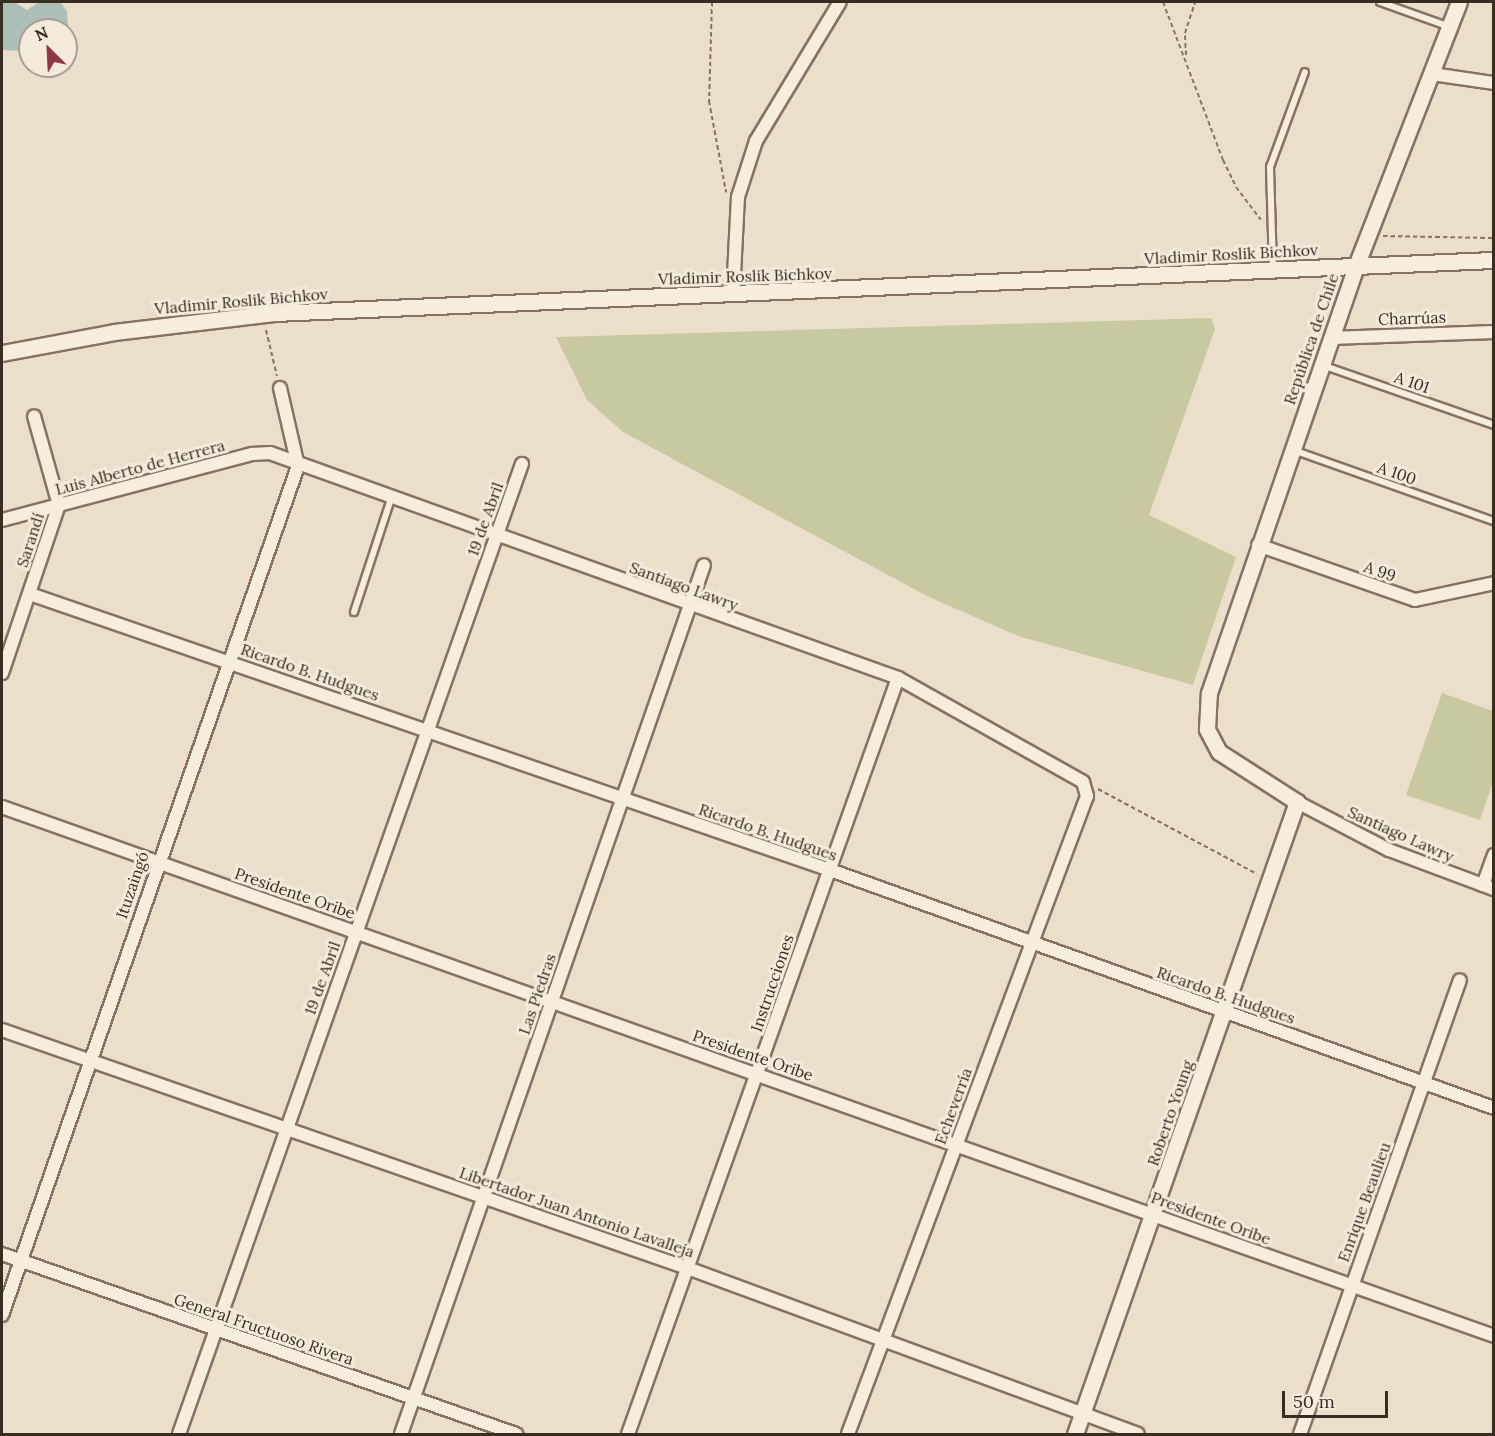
<!DOCTYPE html>
<html>
<head>
<meta charset="utf-8">
<style>
	body { margin:0 }
	#map { position:relative; width:1495px; height:1436px; overflow:hidden; background:#ebdfcc; font-family:Lora,serif }
	div>[style] { position:absolute }
	[style*='--x'] { left:calc(var(--x)*1px); top:calc(var(--y)*1px); width:calc(var(--w)*1px); rotate:calc(var(--a)*1deg) }
	.green>* { inset:0; background:#c8c8a1 }
	.water>* { inset:0; background:#acc0b8 }
	.path>* { height:2px; margin-top:-1px; transform-origin:0; background:repeating-linear-gradient(90deg,#877262 0 4.5px,transparent 0 7.5px) }
	.roads { filter:drop-shadow(2px 0 #877262) drop-shadow(-2px 0 #877262) drop-shadow(0 2px #877262) drop-shadow(0 -2px #877262) }
	.service>* { height:6px; margin:-3px; padding:0 3px; transform-origin:3px; border-radius:3px; background:#f6eddf }
	.minor>* { height:12px; margin:-6px; padding:0 6px; transform-origin:6px; border-radius:6px; background:#f6eddf }
	.tertiary>* { height:15px; margin:-7.5px; padding:0 7.5px; transform-origin:7.5px; border-radius:7.5px; background:#f6eddf }
	span { translate:-50% -50%; white-space:nowrap; text-align:center; line-height:1.15; -webkit-text-stroke:6px #f3eadb; paint-order:stroke }
	.street-label { font-size:16px; color:#392c23 }
	.frame { position:absolute; inset:0; border:3px solid #392c23; pointer-events:none }
	.north { position:absolute; left:18px; top:18px; width:60px; height:60px; box-sizing:border-box; background:#f3eadb; border:2px solid #a99e91; border-radius:50%; rotate:336deg; font-size:16px; font-weight:700; line-height:24px; text-align:center; color:#392c23 }
	.north::after { content:''; display:block; margin:auto; width:21px; height:27px; background:#8f3841; clip-path:polygon(50% 0,100% 100%,50% 72%,0 100%) }
	.scale { position:absolute; left:1282px; top:1391px; width:106px; height:27px; box-sizing:border-box; border:3px solid #392c23; border-top:0; padding-left:8px; font-size:18px; line-height:21px; white-space:nowrap; color:#392c23; -webkit-text-stroke:4px #f3eadb; paint-order:stroke }
</style>
</head>
<body>
<div id="map">
	<div class="green">
		<div style="clip-path:polygon(1211px 318px,1215px 329px,1149px 515px,1236px 557px,1193px 685px,1018px 636px,927px 596px,623px 432px,587px 400px,556px 337px)"></div>
		<div style="clip-path:polygon(1442px 693px,1493px 711px,1493px 782px,1480px 820px,1406px 795px)"></div>
	</div>
	<div class="water">
		<div style="clip-path:polygon(2px 2px,14px 2px,27px 10px,39px 2px,60px 2px,67px 11px,68px 26px,64px 30px,30px 30px,30px 47px,19px 51px,2px 50px)"></div>
	</div>
	<div class="path">
		<div style="--x:712;--y:2;--w:99;--a:91.7"></div>
		<div style="--x:709;--y:101;--w:93;--a:79.4"></div>
		<div style="--x:1163;--y:2;--w:169;--a:69.2"></div>
		<div style="--x:1223;--y:160;--w:30;--a:64"></div>
		<div style="--x:1236;--y:187;--w:41;--a:52.9"></div>
		<div style="--x:1186;--y:55;--w:22;--a:-93"></div>
		<div style="--x:1185;--y:33;--w:33;--a:-72"></div>
		<div style="--x:1383;--y:236;--w:111;--a:1"></div>
		<div style="--x:266;--y:330;--w:47;--a:76.6"></div>
		<div style="--x:1098;--y:789;--w:180;--a:28.1"></div>
	</div>
	<div class="roads">
		<div class="service">
			<div style="--x:1380;--y:2;--w:74;--a:19.7"></div>
			<div style="--x:1273;--y:269;--w:102;--a:-91.7"></div>
			<div style="--x:1270;--y:167;--w:101;--a:-69.8"></div>
			<div style="--x:1322;--y:365;--w:182;--a:19.2"></div>
			<div style="--x:1293;--y:450;--w:213;--a:19.5"></div>
			<div style="--x:354;--y:612;--w:119;--a:-71.9"></div>
		</div>
		<div class="minor">
			<div style="--x:1432;--y:74;--w:63;--a:8.3"></div>
			<div style="--x:733;--y:295;--w:98;--a:-87.1"></div>
			<div style="--x:738;--y:197;--w:59;--a:-72.2"></div>
			<div style="--x:756;--y:141;--w:162;--a:-58.9"></div>
			<div style="--x:1331;--y:338;--w:163;--a:-2.1"></div>
			<div style="--x:2;--y:520;--w:259;--a:-14.8"></div>
			<div style="--x:252;--y:454;--w:18;--a:-3"></div>
			<div style="--x:270;--y:453;--w:667;--a:19.71"></div>
			<div style="--x:898;--y:678;--w:212;--a:29.3"></div>
			<div style="--x:1083;--y:782;--w:15;--a:74"></div>
			<div style="--x:1087;--y:796;--w:681;--a:110.54"></div>
			<div style="--x:1258;--y:545;--w:166;--a:19.3"></div>
			<div style="--x:1415;--y:600;--w:81;--a:-12.1"></div>
			<div style="--x:30;--y:594;--w:846;--a:19.03"></div>
			<div style="--x:830;--y:870;--w:705;--a:19.72"></div>
			<div style="--x:2;--y:673;--w:177;--a:-71.3"></div>
			<div style="--x:59;--y:505;--w:92;--a:-105.7"></div>
			<div style="--x:1297;--y:802;--w:104;--a:27.6"></div>
			<div style="--x:1389;--y:850;--w:112;--a:20.4"></div>
			<div style="--x:2;--y:807;--w:1583;--a:19.52"></div>
			<div style="--x:1483;--y:885;--w:32;--a:-70"></div>
			<div style="--x:2;--y:1030;--w:728;--a:19.16"></div>
			<div style="--x:690;--y:1269;--w:477;--a:20.2"></div>
			<div style="--x:2;--y:1254;--w:545;--a:19.3"></div>
			<div style="--x:2;--y:1315;--w:899;--a:-70.78"></div>
			<div style="--x:298;--y:466;--w:80;--a:-103"></div>
			<div style="--x:179;--y:1434;--w:1029;--a:-70.53"></div>
			<div style="--x:401;--y:1434;--w:920;--a:-70.78"></div>
			<div style="--x:628;--y:1434;--w:803;--a:-70.35"></div>
			<div style="--x:1300;--y:1434;--w:481;--a:-70.6"></div>
		</div>
		<div class="tertiary">
			<div style="--x:2;--y:353;--w:114;--a:-10.6"></div>
			<div style="--x:114;--y:332;--w:161;--a:-6.8"></div>
			<div style="--x:274;--y:313;--w:1221;--a:-2.49"></div>
			<div style="--x:1075;--y:1434;--w:670;--a:-70.65"></div>
			<div style="--x:1297;--y:802;--w:93;--a:-147.3"></div>
			<div style="--x:1219;--y:752;--w:26;--a:-118"></div>
			<div style="--x:1207;--y:729;--w:36;--a:-87"></div>
			<div style="--x:1209;--y:693;--w:452;--a:-71"></div>
			<div style="--x:1356;--y:266;--w:283;--a:-68.7"></div>
		</div>
	</div>
	<div class="street-label">
		<span style="left:1231px;top:254px;rotate:-3deg">Vladimir Roslik Bichkov</span>
		<span style="left:745px;top:276px;rotate:-2deg">Vladimir Roslik Bichkov</span>
		<span style="left:241px;top:301px;rotate:-5deg">Vladimir Roslik Bichkov</span>
		<span style="left:1412px;top:318px;rotate:-2deg">Charrúas</span>
		<span style="left:1311px;top:339px;rotate:-71deg">República de Chile</span>
		<span style="left:1412px;top:382px;rotate:19deg">A 101</span>
		<span style="left:140px;top:467px;rotate:-15deg">Luis Alberto de Herrera</span>
		<span style="left:1397px;top:473px;rotate:19deg">A 100</span>
		<span style="left:485px;top:519px;rotate:-70deg">19 de Abril</span>
		<span style="left:30px;top:540px;rotate:-72deg">Sarandí</span>
		<span style="left:1380px;top:571px;rotate:19deg">A 99</span>
		<span style="left:684px;top:586px;rotate:20deg">Santiago Lawry</span>
		<span style="left:310px;top:672px;rotate:19deg">Ricardo B. Hudgues</span>
		<span style="left:768px;top:832px;rotate:19deg">Ricardo B. Hudgues</span>
		<span style="left:1401px;top:834px;rotate:24deg">Santiago Lawry</span>
		<span style="left:132px;top:885px;rotate:-71deg">Ituzaingó</span>
		<span style="left:295px;top:893px;rotate:19deg">Presidente Oribe</span>
		<span style="left:322px;top:978px;rotate:-70deg">19 de Abril</span>
		<span style="left:772px;top:983px;rotate:-71deg">Instrucciones</span>
		<span style="left:537px;top:994px;rotate:-71deg">Las Piedras</span>
		<span style="left:1226px;top:995px;rotate:19deg">Ricardo B. Hudgues</span>
		<span style="left:753px;top:1055px;rotate:19deg">Presidente Oribe</span>
		<span style="left:953px;top:1106px;rotate:-70deg">Echeverría</span>
		<span style="left:1170px;top:1113px;rotate:-71deg">Roberto Young</span>
		<span style="left:1364px;top:1202px;rotate:-70deg">Enrique Beaulieu</span>
		<span style="left:577px;top:1212px;rotate:19deg">Libertador Juan Antonio Lavalleja</span>
		<span style="left:1211px;top:1218px;rotate:20deg">Presidente Oribe</span>
		<span style="left:264px;top:1329px;rotate:19deg">General Fructuoso Rivera</span>
	</div>
	<div class="frame"></div>
	<div class="north">N</div>
	<div class="scale">50 m</div>
</div>
</body>
</html>
